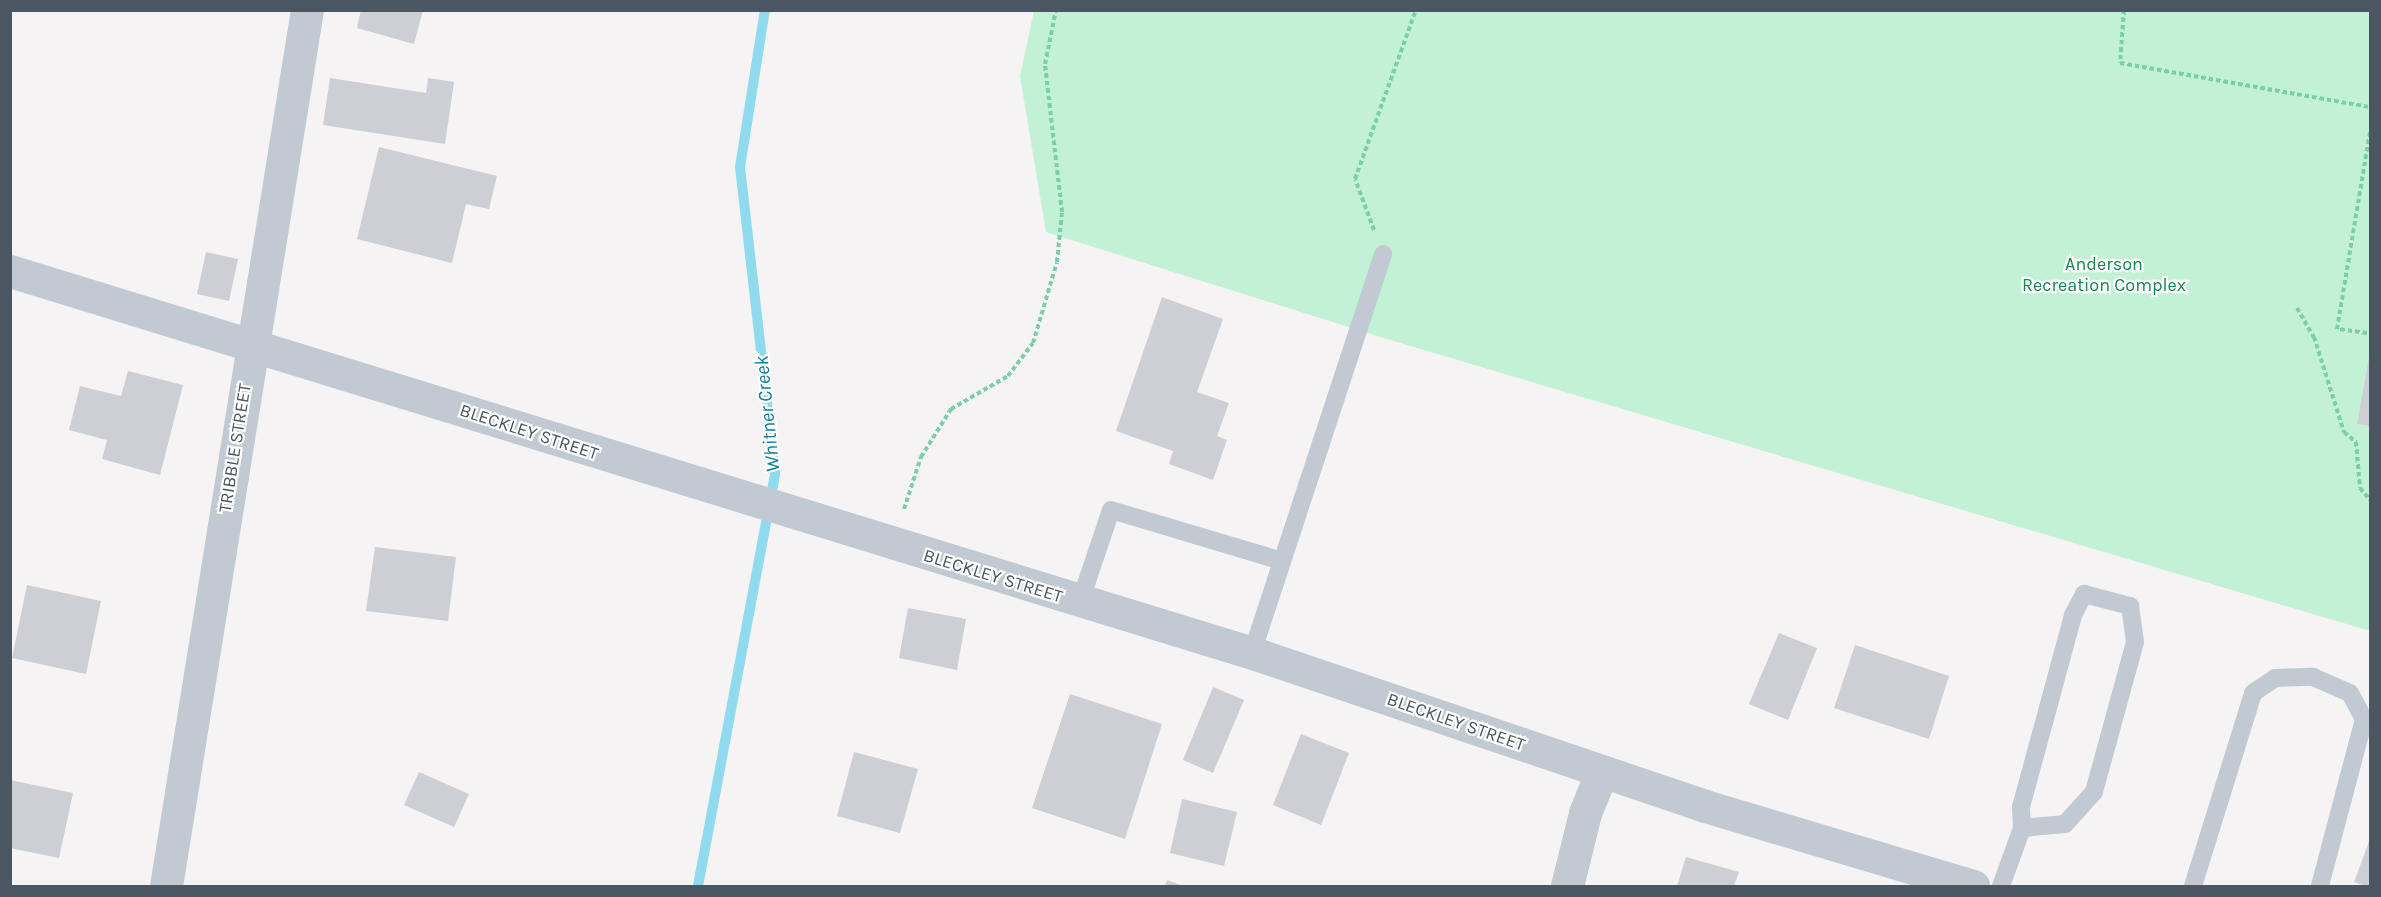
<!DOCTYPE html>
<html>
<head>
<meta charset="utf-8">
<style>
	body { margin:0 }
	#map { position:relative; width:2381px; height:897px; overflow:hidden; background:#f5f3f3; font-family:Karla,sans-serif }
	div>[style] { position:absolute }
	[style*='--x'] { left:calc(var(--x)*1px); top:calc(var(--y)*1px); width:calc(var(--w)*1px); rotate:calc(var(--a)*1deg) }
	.green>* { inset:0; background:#c3f1d5 }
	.stream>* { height:10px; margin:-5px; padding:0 5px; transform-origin:5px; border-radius:5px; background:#90daee }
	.building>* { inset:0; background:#cdcfd5 }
	.path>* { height:4px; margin-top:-2px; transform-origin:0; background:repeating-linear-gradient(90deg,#7ad0a6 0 4.5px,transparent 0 7.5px) }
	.service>* { height:18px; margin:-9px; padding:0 9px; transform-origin:9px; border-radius:9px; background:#c1cad2 }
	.minor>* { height:33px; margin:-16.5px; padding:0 16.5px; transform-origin:16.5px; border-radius:16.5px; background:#c1cad2 }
	.tertiary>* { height:33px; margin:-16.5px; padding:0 16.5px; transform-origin:16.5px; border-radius:16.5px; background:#c1cad2 }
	span { translate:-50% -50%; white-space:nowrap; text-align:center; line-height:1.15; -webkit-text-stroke:4.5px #fff; paint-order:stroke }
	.park-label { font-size:18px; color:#17864f }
	.street-label { font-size:18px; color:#4a5661 }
	.water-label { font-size:20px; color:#0c7c9b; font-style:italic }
	.frame { position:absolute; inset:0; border:12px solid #4a5661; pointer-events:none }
</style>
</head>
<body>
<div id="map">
	<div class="green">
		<div style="clip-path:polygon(1034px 11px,2370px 11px,2370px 631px,1387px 339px,1046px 232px,1020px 76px)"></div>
	</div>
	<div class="stream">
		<div style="--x:698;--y:886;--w:419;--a:-79.4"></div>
		<div style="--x:775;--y:474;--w:309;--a:-96.5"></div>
		<div style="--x:740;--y:167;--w:159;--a:-81"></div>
	</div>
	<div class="building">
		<div style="clip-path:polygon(361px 10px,423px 10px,414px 44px,357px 28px)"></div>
		<div style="clip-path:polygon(330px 78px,426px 93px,428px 78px,454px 82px,445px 144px,323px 125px)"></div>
		<div style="clip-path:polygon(379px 147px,497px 176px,489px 209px,466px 204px,452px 263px,357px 239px)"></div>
		<div style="clip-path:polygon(206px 252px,238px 259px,229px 301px,197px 294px)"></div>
		<div style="clip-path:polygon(1162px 297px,1223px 319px,1197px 392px,1229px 403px,1217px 436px,1227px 440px,1213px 480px,1169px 464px,1173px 451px,1116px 431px)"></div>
		<div style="clip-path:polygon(2369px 358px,2370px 358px,2370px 426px,2357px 424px)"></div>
		<div style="clip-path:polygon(128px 371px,183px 385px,160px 475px,102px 459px,107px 440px,69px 430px,80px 386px,121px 396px)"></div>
		<div style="clip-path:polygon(375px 547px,456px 557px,448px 621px,366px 611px)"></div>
		<div style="clip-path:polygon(27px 585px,101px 601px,86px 674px,12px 658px)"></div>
		<div style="clip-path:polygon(908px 608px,966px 619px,957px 670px,899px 658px)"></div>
		<div style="clip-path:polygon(1779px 633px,1817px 648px,1788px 720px,1749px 704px)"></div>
		<div style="clip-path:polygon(1855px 645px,1949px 676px,1929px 739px,1834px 708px)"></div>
		<div style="clip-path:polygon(1213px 687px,1244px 700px,1213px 773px,1183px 760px)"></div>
		<div style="clip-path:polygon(1070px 694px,1162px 724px,1125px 839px,1032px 808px)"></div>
		<div style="clip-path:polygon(1301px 734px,1349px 753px,1321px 825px,1273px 805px)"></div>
		<div style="clip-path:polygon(854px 752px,918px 769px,900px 833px,837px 816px)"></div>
		<div style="clip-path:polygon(419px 772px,469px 794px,454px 827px,404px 805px)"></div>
		<div style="clip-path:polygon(10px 780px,73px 793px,59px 858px,10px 848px)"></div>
		<div style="clip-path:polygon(1182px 799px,1237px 812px,1224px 866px,1170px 853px)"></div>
		<div style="clip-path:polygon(2370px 839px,2370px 886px,2365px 886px,2354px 882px)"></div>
		<div style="clip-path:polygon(1686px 857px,1739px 872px,1734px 886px,1677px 886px)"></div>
		<div style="clip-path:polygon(1167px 880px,1183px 886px,1165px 886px)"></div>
	</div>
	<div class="path">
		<div style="--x:2124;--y:10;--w:53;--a:94.3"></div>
		<div style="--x:2120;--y:63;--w:254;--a:10"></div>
		<div style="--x:1374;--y:230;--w:54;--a:-110.4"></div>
		<div style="--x:1355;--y:179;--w:180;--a:-70.2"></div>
		<div style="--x:2297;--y:308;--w:34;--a:60"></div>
		<div style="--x:2314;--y:337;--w:100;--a:72.5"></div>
		<div style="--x:2344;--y:432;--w:16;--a:40"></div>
		<div style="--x:2356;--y:442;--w:46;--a:85"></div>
		<div style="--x:2360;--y:488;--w:16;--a:50"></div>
		<div style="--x:2367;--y:333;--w:30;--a:-172"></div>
		<div style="--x:2337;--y:329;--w:201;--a:-80.5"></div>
		<div style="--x:904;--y:509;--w:55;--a:-71.9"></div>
		<div style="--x:921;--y:457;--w:57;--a:-58"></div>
		<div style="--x:951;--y:409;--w:66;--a:-30.1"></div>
		<div style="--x:1008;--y:376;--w:41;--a:-52.9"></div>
		<div style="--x:1033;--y:343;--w:84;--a:-73.5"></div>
		<div style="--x:1057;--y:262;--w:50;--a:-84.3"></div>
		<div style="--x:1062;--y:212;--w:149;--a:-96.6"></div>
		<div style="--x:1045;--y:64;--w:55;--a:-78.5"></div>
	</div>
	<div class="service">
		<div style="--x:1080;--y:602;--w:97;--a:-71.4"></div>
		<div style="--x:1111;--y:510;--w:178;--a:16.6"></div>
		<div style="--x:1252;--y:653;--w:420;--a:-71.8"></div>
		<div style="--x:2001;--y:886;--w:62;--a:-70.1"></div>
		<div style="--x:2022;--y:828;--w:21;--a:-93"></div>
		<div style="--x:2021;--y:807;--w:199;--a:-74.8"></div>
		<div style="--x:2073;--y:615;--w:24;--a:-62"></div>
		<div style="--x:2084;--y:594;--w:48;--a:14.6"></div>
		<div style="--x:2130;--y:606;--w:36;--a:82"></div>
		<div style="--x:2135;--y:642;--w:156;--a:105.3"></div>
		<div style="--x:2094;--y:792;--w:43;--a:132.2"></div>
		<div style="--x:2065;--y:824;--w:43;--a:174.7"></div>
		<div style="--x:2193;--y:886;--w:202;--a:-72.7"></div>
		<div style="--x:2253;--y:693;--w:27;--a:-34"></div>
		<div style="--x:2275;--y:678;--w:38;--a:-2"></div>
		<div style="--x:2313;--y:677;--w:40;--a:23.4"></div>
		<div style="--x:2350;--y:693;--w:30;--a:62"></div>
		<div style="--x:2364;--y:719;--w:173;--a:104.8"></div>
	</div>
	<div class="minor">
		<div style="--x:1567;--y:886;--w:75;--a:-76.1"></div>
		<div style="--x:1585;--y:813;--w:45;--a:-68"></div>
	</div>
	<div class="tertiary">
		<div style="--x:10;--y:271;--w:1304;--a:17.09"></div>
		<div style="--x:1256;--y:654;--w:474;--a:18.7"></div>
		<div style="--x:1705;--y:806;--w:280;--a:16.6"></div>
		<div style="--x:166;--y:886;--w:887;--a:-80.86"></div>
	</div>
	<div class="park-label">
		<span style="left:2104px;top:275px">Anderson<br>Recreation Complex</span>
	</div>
	<div class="street-label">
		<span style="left:529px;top:432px;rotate:18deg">BLECKLEY STREET</span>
		<span style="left:235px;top:448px;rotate:-81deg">TRIBBLE STREET</span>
		<span style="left:993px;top:576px;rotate:17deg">BLECKLEY STREET</span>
		<span style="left:1456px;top:722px;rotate:19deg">BLECKLEY STREET</span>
	</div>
	<div class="water-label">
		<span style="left:767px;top:414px;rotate:-96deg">Whitner Creek</span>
	</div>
	<div class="frame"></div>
</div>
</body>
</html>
